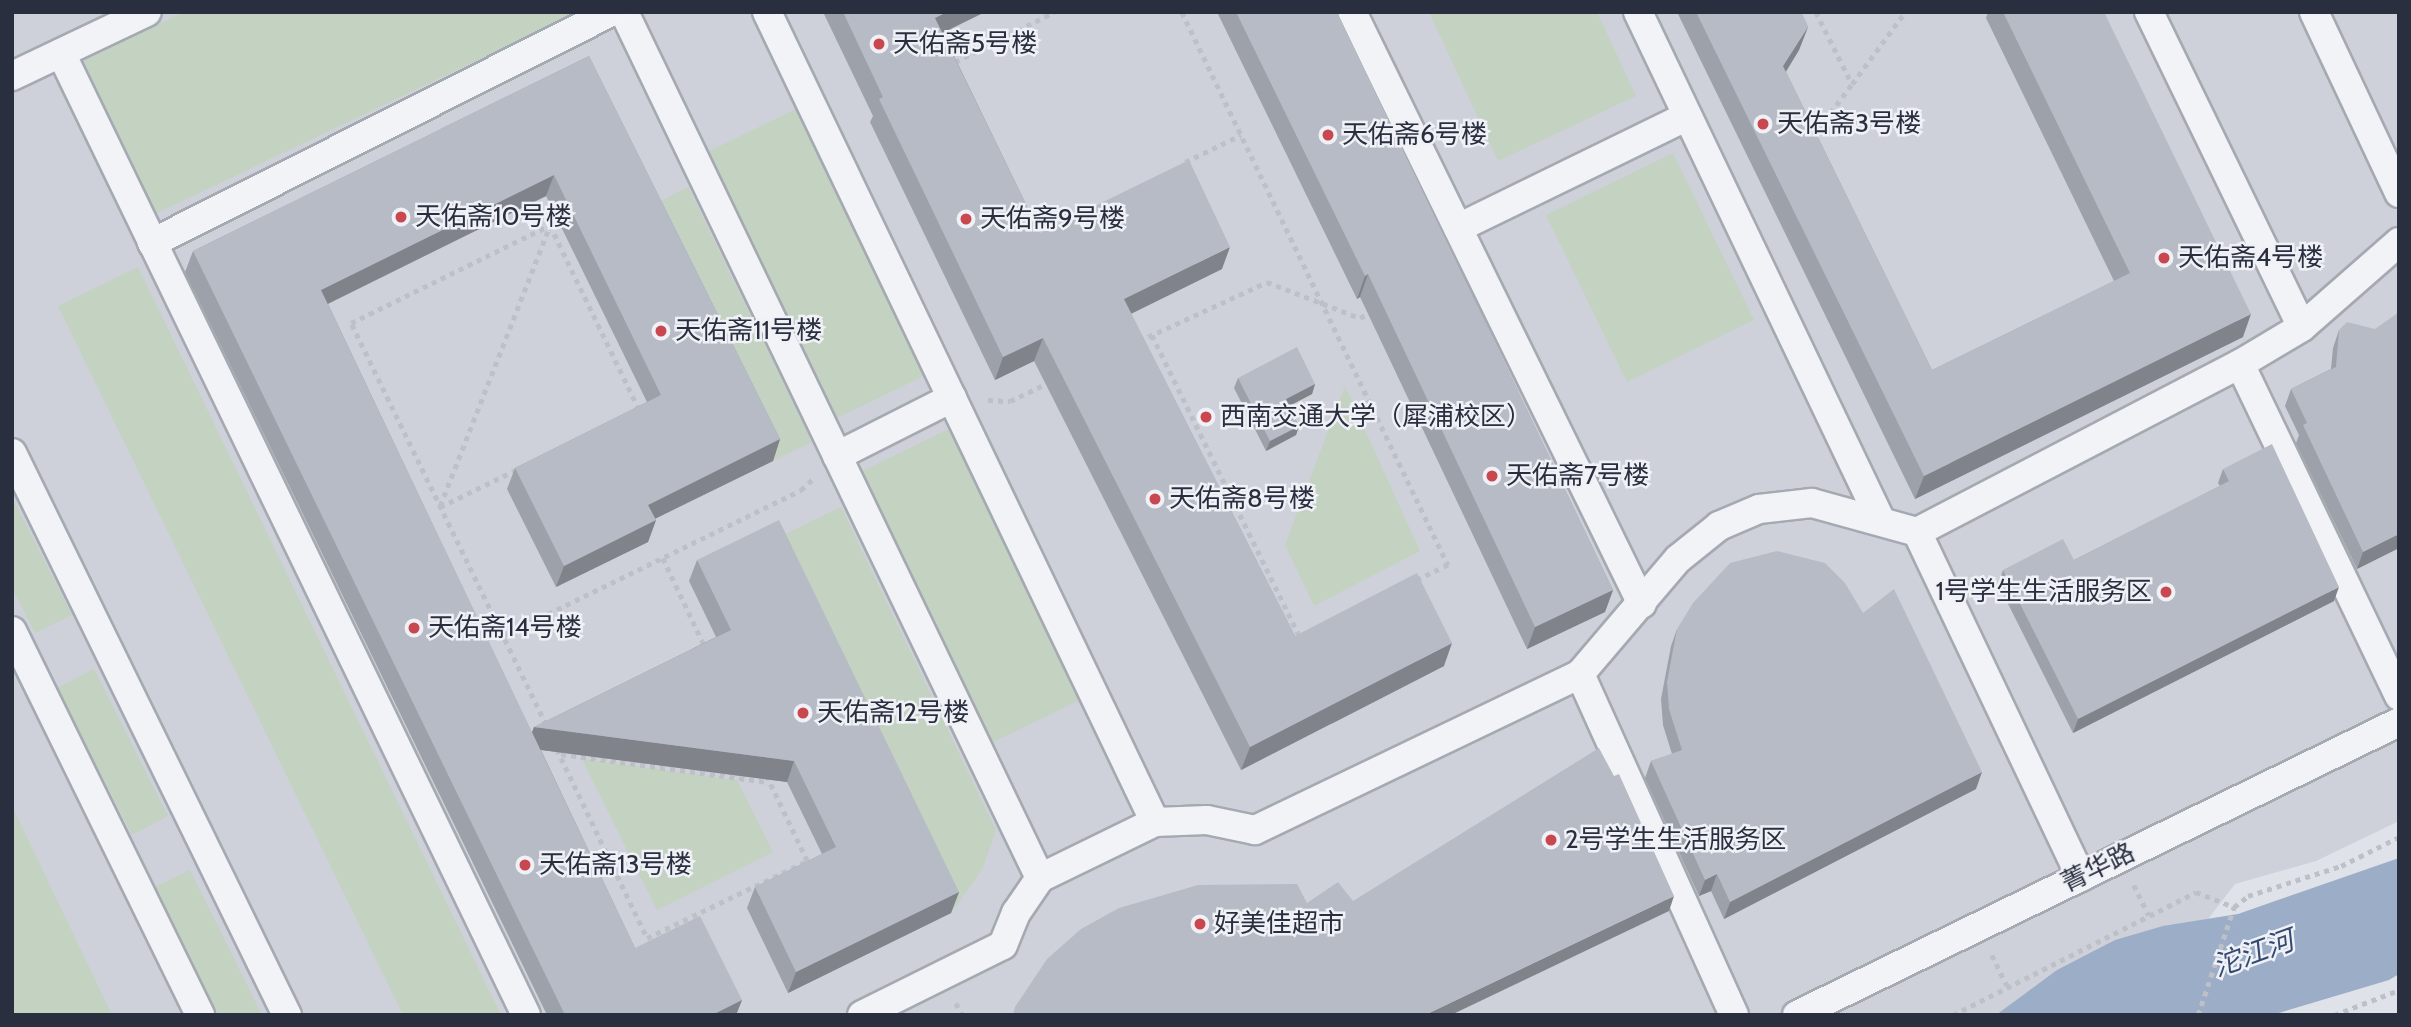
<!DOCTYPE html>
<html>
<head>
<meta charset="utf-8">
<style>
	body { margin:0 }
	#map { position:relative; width:2411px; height:1027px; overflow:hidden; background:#dfe2e8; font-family:Cabin,"Noto Sans SC",sans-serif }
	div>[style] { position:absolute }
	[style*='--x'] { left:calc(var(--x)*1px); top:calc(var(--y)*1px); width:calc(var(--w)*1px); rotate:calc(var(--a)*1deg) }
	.built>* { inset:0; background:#ced1da }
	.green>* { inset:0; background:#c4d2c1 }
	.water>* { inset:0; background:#9badc7 }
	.path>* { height:4.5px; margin-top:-2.25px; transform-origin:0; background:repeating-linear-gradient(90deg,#bec0c7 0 5px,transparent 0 10px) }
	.roads { filter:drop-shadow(2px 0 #a5a9b2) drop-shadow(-2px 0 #a5a9b2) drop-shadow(0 2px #a5a9b2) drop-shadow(0 -2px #a5a9b2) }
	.minor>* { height:28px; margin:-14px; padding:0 14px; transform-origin:14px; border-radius:14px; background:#f2f3f7 }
	.wall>* { inset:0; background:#9da1a9 }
	.shaded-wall>* { inset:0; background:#80838a }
	.building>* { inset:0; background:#b7bbc5 }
	.dots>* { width:19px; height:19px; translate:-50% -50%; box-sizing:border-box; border:4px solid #eff1f6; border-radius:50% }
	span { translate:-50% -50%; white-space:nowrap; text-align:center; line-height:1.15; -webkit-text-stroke:5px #eff1f6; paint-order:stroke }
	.poi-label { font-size:26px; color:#292f3f }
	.left { translate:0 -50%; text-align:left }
	.right { translate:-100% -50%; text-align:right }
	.street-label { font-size:26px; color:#292f3f }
	.water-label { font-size:28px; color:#344a71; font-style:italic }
	.frame { position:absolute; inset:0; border:14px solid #292f3f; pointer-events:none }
</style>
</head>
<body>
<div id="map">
	<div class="built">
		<div style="clip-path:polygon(12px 12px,2399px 12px,2399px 821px,2316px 861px,2235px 884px,2208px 919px,2115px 940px,1996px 1015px,12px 1015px)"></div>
	</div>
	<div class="green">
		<div style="clip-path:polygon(184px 12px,579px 12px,155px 214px,83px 61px)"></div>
		<div style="clip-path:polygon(1429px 12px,1597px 12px,1636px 96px,1498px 161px)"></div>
		<div style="clip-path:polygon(800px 107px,928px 374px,833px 420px,705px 153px)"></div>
		<div style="clip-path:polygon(1673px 153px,1754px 320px,1627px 382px,1546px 215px)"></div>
		<div style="clip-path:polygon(688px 187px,812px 442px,773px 461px,649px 207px)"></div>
		<div style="clip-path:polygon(138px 267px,501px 1015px,403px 1015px,58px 306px)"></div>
		<div style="clip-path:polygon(1345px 386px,1420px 551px,1314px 606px,1285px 545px)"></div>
		<div style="clip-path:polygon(953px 427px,1084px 698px,991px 743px,860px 472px)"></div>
		<div style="clip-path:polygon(12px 497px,72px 615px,35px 633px,12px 588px)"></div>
		<div style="clip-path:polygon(841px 507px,996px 830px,982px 870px,951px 913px,771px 541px)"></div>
		<div style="clip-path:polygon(94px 669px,168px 816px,132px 835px,57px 688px)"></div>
		<div style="clip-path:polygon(582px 759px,737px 780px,773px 852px,657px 910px)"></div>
		<div style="clip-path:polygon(12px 806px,112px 1015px,12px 1015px)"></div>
		<div style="clip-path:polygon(190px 870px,262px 1015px,217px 1015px,153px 888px)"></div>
	</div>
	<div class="water">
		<div style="clip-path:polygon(2399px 858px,2399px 974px,2389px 980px,2272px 1015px,1996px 1015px,2057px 970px,2115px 940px,2163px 926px,2238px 914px)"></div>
	</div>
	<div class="path">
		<div style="--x:1182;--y:12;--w:614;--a:64.31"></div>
		<div style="--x:1448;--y:565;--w:37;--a:154"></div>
		<div style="--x:1816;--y:12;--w:80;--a:63.4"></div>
		<div style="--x:1852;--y:84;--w:89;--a:-53.6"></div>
		<div style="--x:955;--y:62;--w:111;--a:-26.8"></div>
		<div style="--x:1812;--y:137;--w:66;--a:-53"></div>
		<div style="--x:1185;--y:162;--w:62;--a:-25.7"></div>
		<div style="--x:1152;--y:335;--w:336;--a:63.9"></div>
		<div style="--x:1139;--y:341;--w:141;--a:-24.7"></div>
		<div style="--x:1267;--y:282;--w:100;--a:21.2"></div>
		<div style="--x:1360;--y:318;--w:13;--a:-29"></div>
		<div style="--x:988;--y:400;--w:22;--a:3"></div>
		<div style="--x:1010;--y:401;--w:47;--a:-25.5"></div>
		<div style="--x:440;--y:506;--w:302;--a:-68.6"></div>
		<div style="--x:440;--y:507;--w:87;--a:-26"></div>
		<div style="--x:663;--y:558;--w:98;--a:64.7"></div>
		<div style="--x:503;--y:636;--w:332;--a:-26.1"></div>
		<div style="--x:801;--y:490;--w:18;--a:-43"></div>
		<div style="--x:546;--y:725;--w:447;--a:-115.9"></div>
		<div style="--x:351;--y:323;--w:222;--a:-26.2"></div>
		<div style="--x:550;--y:225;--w:204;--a:64.2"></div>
		<div style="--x:557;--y:749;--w:209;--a:64.5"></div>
		<div style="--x:647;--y:938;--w:178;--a:-25.7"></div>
		<div style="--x:807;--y:861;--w:95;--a:-115.5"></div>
		<div style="--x:561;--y:754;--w:210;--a:7.7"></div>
		<div style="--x:2134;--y:885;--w:34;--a:64"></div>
		<div style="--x:1992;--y:955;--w:34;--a:64"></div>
		<div style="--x:956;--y:1003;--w:13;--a:63"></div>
		<div style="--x:1953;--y:1015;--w:272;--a:-26.8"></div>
		<div style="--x:2196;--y:892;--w:41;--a:21.5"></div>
		<div style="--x:2198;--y:1015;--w:114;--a:-71.6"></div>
		<div style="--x:2234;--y:907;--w:18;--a:-38"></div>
		<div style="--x:2248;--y:896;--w:98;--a:-17.9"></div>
		<div style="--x:2341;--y:866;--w:65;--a:-26.6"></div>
		<div style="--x:2334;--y:1015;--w:70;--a:-21"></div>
	</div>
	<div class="roads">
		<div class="minor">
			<div style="--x:624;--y:12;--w:961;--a:64.34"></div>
			<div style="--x:767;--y:12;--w:898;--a:64.41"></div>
			<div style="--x:1352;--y:12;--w:659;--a:63.9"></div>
			<div style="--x:1638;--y:12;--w:564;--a:64.48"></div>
			<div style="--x:2149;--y:12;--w:350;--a:64.1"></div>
			<div style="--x:2314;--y:12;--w:200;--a:64.8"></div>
			<div style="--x:61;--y:53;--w:1068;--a:64.2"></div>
			<div style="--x:12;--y:76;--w:149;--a:-25.4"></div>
			<div style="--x:1458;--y:228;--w:254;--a:-26"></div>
			<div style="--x:152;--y:243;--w:514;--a:-26.71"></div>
			<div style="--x:2240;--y:364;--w:368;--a:64.4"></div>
			<div style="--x:12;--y:453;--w:626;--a:63.93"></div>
			<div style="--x:837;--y:456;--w:129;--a:-26.8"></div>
			<div style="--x:1917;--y:532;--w:382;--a:64.6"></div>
			<div style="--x:12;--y:631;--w:428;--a:63.9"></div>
			<div style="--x:1580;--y:674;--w:374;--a:65.7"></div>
			<div style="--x:862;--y:1015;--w:157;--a:-26.4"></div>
			<div style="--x:1003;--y:945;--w:35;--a:-68"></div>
			<div style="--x:1016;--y:913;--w:42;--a:-55.6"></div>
			<div style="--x:1040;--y:878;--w:128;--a:-26"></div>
			<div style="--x:1155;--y:822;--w:52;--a:-2.2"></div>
			<div style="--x:1207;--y:820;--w:49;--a:11.8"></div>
			<div style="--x:1255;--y:830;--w:361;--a:-25.6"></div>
			<div style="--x:1580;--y:674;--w:151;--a:-49.6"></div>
			<div style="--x:1678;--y:559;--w:53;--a:-38.8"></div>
			<div style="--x:1719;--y:526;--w:43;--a:-23"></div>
			<div style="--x:1759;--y:509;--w:53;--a:-6.5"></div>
			<div style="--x:1812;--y:503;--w:109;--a:15.4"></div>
			<div style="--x:1917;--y:532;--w:364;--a:-27.5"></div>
			<div style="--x:2240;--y:364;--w:72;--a:-30.8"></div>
			<div style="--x:2302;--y:327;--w:129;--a:-41.2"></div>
			<div style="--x:1797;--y:1015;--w:670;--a:-25.95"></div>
		</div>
	</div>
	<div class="wall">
		<div style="clip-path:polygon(823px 12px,985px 12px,943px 33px,1040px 233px,1222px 269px,1131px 314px,1295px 636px,1444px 666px,1241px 770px,1034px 361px,995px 380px,870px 122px,873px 116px)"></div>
		<div style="clip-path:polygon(1217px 12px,1337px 12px,1613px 590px,1605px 612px,1527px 649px,1360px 297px,1357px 299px)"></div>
		<div style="clip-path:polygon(1677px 12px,1801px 12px,1808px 27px,1799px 50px,1786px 72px,1932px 370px,2114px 281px,1986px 18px,1988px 12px,2104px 12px,2243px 337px,1915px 499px)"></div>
		<div style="clip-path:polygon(589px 56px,780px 439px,773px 461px,655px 519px,656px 520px,648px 542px,556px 587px,507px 489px,515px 468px,647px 402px,546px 196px,328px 304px,532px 733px,534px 727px,716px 637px,689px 581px,697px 560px,959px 892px,951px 913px,788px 993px,747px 908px,755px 887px,822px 854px,787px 782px,541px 750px,635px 948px,742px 1000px,736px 1015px,547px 1015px,185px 272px,193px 251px)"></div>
		<div style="clip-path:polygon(2339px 330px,2399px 548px,2357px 569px,2296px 443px,2299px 435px,2285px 406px,2291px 389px,2331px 369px,2333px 348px)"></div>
		<div style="clip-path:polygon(1238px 378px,1315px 384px,1312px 394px,1289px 406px,1299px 426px,1296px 435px,1266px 451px,1234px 388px)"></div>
		<div style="clip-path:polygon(2223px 469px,2334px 601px,2073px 733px,1998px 584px,2003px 570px,2074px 560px,2220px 486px,2218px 483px)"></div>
		<div style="clip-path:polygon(1863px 613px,1976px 789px,1724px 919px,1711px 891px,1699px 896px,1645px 778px,1651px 761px,1672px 754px,1663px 725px,1661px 699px,1671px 646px,1677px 629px)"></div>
	</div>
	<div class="shaded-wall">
		<div style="clip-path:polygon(947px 12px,985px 12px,927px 40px,935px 18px)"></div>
		<div style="clip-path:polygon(1808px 27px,1799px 50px,1775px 89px,1783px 66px)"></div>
		<div style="clip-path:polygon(554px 175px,546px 196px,313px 311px,321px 290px)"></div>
		<div style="clip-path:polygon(1230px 247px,1222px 269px,1116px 321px,1124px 299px)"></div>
		<div style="clip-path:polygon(1368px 274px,1360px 297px,1357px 299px,1365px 276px)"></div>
		<div style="clip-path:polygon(2251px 314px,2243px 337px,1915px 499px,1924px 476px)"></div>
		<div style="clip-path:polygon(1043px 338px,1034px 361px,995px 380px,1003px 357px)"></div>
		<div style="clip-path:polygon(1315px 384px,1312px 394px,1283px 409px,1286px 399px)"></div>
		<div style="clip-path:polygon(1299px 426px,1296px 435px,1266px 451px,1270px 441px)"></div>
		<div style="clip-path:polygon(780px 439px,773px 461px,640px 526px,648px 505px)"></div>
		<div style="clip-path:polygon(656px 520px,648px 542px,556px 587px,564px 566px)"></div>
		<div style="clip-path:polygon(2399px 534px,2399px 548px,2357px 569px,2363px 552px)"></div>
		<div style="clip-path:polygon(2339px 587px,2334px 601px,2073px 733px,2078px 719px)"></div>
		<div style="clip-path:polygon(1613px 590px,1605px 612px,1527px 649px,1535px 627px)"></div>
		<div style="clip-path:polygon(1452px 643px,1444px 666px,1241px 770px,1250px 747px)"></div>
		<div style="clip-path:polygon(534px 727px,794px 761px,787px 782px,526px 748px)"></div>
		<div style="clip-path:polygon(1982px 772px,1976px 789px,1724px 919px,1730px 902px)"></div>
		<div style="clip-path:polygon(1717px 874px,1711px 891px,1699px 896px,1705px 880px)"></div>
		<div style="clip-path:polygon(959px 892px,951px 913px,788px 993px,796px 972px)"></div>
		<div style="clip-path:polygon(1674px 896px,1669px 911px,1451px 1015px,1425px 1015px)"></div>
		<div style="clip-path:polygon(742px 1000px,736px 1015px,712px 1015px)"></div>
	</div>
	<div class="building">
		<div style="clip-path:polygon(843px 12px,947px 12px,935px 18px,1040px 233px,1189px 160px,1230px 247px,1124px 299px,1295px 636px,1417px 573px,1452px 643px,1250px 747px,1043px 338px,1003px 357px,879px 99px,883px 97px)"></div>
		<div style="clip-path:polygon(1236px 12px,1337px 12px,1613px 590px,1535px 627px,1368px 274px,1365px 276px)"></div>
		<div style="clip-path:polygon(1696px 12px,1801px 12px,1808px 27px,1783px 66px,1932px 370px,2130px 273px,2003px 12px,2104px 12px,2251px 314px,1924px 476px)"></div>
		<div style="clip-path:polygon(589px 56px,780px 439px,648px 505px,656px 520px,564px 566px,515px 468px,661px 395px,554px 175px,321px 290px,635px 948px,700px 916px,742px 1000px,712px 1015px,565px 1015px,193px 251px)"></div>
		<div style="clip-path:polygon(2399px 312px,2399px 534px,2363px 552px,2303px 425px,2307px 423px,2291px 389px,2336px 367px,2339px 330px,2347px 322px,2375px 329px)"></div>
		<div style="clip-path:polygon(1297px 347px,1315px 384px,1286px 399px,1299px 426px,1270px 441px,1238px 378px)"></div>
		<div style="clip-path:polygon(2272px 444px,2339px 587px,2078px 719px,2003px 570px,2063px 539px,2074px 560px,2229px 481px,2223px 469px)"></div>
		<div style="clip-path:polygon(779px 520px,959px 892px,796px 972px,755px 887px,836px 847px,794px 761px,534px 727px,731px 630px,697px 560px)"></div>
		<div style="clip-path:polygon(1777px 551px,1825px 563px,1845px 583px,1863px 613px,1894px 589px,1982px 772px,1730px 902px,1717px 874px,1705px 880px,1651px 761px,1682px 750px,1669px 709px,1667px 682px,1677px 629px,1693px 603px,1730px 563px)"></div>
		<div style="clip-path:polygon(1599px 748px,1614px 776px,1619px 774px,1674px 896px,1425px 1015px,1013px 1015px,1015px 1007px,1047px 959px,1081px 929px,1119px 908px,1198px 885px,1297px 884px,1307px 903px,1338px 882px,1353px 901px)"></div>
	</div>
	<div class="dots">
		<div style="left:879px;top:44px;background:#c94850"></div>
		<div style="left:1763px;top:124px;background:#c94850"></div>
		<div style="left:1328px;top:135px;background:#c94850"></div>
		<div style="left:401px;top:217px;background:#c94850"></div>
		<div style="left:966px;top:219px;background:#c94850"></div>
		<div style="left:2164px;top:258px;background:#c94850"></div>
		<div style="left:661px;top:331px;background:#c94850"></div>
		<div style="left:1206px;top:417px;background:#c94850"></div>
		<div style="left:1492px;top:476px;background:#c94850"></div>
		<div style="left:1155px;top:499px;background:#c94850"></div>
		<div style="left:2166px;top:592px;background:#c94850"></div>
		<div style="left:414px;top:628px;background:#c94850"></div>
		<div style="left:803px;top:713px;background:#c94850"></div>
		<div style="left:1551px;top:840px;background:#c94850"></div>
		<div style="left:525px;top:865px;background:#c94850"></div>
		<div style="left:1200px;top:924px;background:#c94850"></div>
	</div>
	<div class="poi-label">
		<span class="left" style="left:893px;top:44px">天佑斋5号楼</span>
		<span class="left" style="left:1777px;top:124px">天佑斋3号楼</span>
		<span class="left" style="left:1342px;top:135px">天佑斋6号楼</span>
		<span class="left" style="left:415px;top:217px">天佑斋10号楼</span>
		<span class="left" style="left:980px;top:219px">天佑斋9号楼</span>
		<span class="left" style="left:2178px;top:258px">天佑斋4号楼</span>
		<span class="left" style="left:675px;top:331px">天佑斋11号楼</span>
		<span class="left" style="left:1220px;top:417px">西南交通大学（犀浦校区）</span>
		<span class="left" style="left:1506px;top:476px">天佑斋7号楼</span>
		<span class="left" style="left:1169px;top:499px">天佑斋8号楼</span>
		<span class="right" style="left:2152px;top:592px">1号学生生活服务区</span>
		<span class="left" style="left:428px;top:628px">天佑斋14号楼</span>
		<span class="left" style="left:817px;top:713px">天佑斋12号楼</span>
		<span class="left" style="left:1565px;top:840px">2号学生生活服务区</span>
		<span class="left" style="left:539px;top:865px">天佑斋13号楼</span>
		<span class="left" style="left:1214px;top:924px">好美佳超市</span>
	</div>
	<div class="street-label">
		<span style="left:2098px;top:868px;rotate:-26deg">菁华路</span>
	</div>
	<div class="water-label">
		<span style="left:2253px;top:953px;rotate:-20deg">沱江河</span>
	</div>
	<div class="frame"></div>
</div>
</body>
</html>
